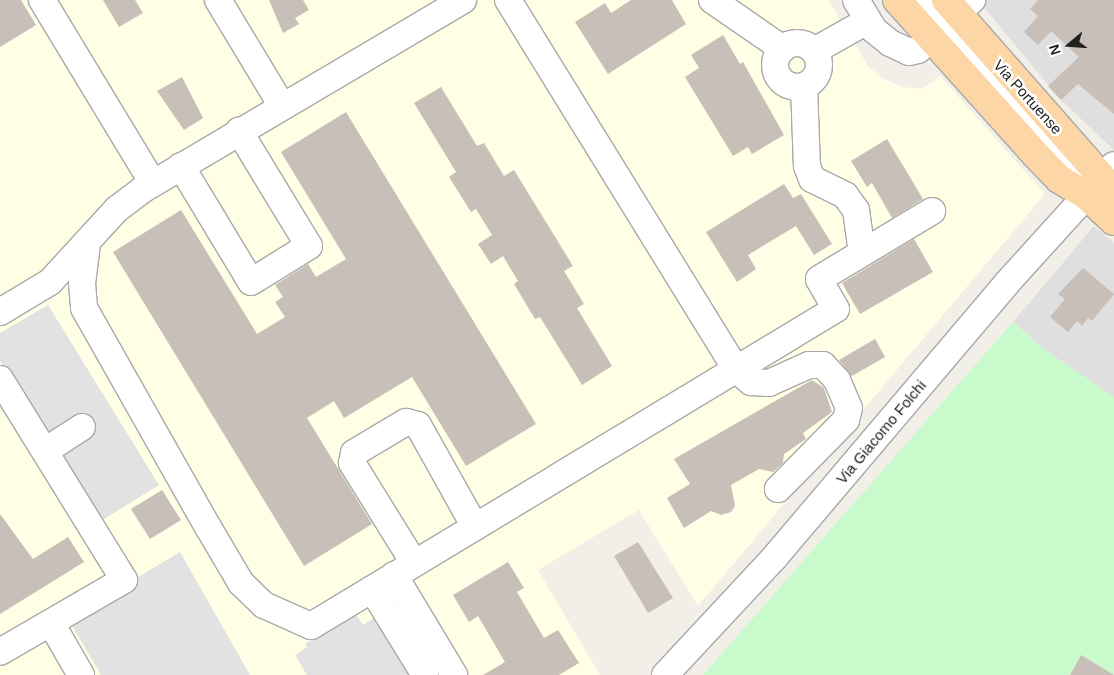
<!DOCTYPE html>
<html>
<head>
<meta charset="utf-8">
<style>
	body { margin:0 }
	#map { position:relative; width:1114px; height:675px; overflow:hidden; background:#f2efe9; font-family:Helvetica,sans-serif }
	div>[style] { position:absolute }
	[style*='--x'] { left:calc(var(--x)*1px); top:calc(var(--y)*1px); width:calc(var(--w)*1px); rotate:calc(var(--a)*1deg) }
	.residential>* { inset:0; background:#e0dfdf }
	.education>* { inset:0; background:#ffffe5 }
	.park>* { inset:0; background:#c8facc }
	.parking>* { inset:0; background:#e2e2e2 }
	.building>* { inset:0; background:#c7bfb8 }
	.roads { filter:drop-shadow(1px 0 #a9a9a9) drop-shadow(-1px 0 #a9a9a9) drop-shadow(0 1px #a9a9a9) drop-shadow(0 -1px #a9a9a9) }
	.minor>* { height:26px; margin:-13px; padding:0 13px; transform-origin:13px; border-radius:13px; background:#fff }
	.minor>.ring { margin:-13px; padding:0; box-sizing:content-box; background:none; border:26px solid #fff; border-radius:50% }
	.major>* { height:28px; margin:-14px; padding:0 14px; transform-origin:14px; border-radius:14px; background:#fcd6a4 }
	span { translate:-50% -50%; white-space:nowrap; text-align:center; line-height:1.15; -webkit-text-stroke:5px #fff; paint-order:stroke }
	.street-label { font-size:15px; color:#222 }
	.north { position:absolute; left:1044px; top:20px; width:50px; height:50px; -webkit-text-stroke:4px #fff; paint-order:stroke; rotate:252deg; font-size:14px; font-weight:700; line-height:20px; text-align:center; color:#222 }
	.north::after { content:''; display:block; margin:auto; width:18px; height:22px; background:#222; clip-path:polygon(50% 0,100% 100%,50% 72%,0 100%) }
</style>
</head>
<body>
<div id="map">
	<div class="residential">
		<div style="clip-path:polygon(978px 0,1114px 0,1114px 150px,1059px 98px)"></div>
		<div style="clip-path:polygon(1094px 226px,1114px 243px,1114px 397px,1042px 348px,1013px 322px)"></div>
	</div>
	<div class="education">
		<div style="clip-path:polygon(0 0,828px 0,868px 66px,883px 79px,903px 87px,922px 89px,940px 76px,1045px 194px,698px 606px,639px 510px,538px 570px,600px 675px,0 675px)"></div>
	</div>
	<div class="park">
		<div style="clip-path:polygon(1013px 322px,1042px 348px,1114px 397px,1114px 675px,1101px 671px,1102px 668px,1081px 655px,1070px 675px,703px 675px)"></div>
	</div>
	<div class="parking">
		<div style="clip-path:polygon(48px 305px,159px 485px,101px 521px,0 361px,0 333px)"></div>
		<div style="clip-path:polygon(180px 552px,250px 675px,101px 675px,68px 619px)"></div>
		<div style="clip-path:polygon(355px 613px,363px 625px,374px 618px,409px 675px,307px 675px,295px 655px,307px 647px,305px 644px)"></div>
	</div>
	<div class="building">
		<div style="clip-path:polygon(0 0,21px 0,36px 25px,0 47px)"></div>
		<div style="clip-path:polygon(103px 0,135px 0,143px 13px,119px 27px)"></div>
		<div style="clip-path:polygon(269px 0,303px 0,309px 10px,295px 18px,299px 24px,283px 33px)"></div>
		<div style="clip-path:polygon(631px 0,672px 0,686px 24px,608px 74px,575px 22px,605px 3px,611px 13px)"></div>
		<div style="clip-path:polygon(1038px 0,1114px 0,1114px 114px,1078px 84px,1061px 100px,1048px 86px,1079px 57px,1051px 31px,1038px 45px,1024px 32px,1038px 16px,1030px 9px)"></div>
		<div style="clip-path:polygon(723px 35px,740px 64px,743px 62px,784px 135px,752px 154px,748px 147px,733px 156px,685px 77px,699px 68px,691px 55px)"></div>
		<div style="clip-path:polygon(182px 77px,203px 118px,184px 130px,157px 91px)"></div>
		<div style="clip-path:polygon(441px 87px,477px 146px,484px 143px,504px 176px,514px 170px,573px 266px,564px 271px,584px 304px,577px 308px,612px 366px,582px 385px,540px 317px,535px 319px,514px 284px,518px 281px,503px 256px,491px 264px,478px 244px,492px 235px,476px 209px,471px 212px,449px 177px,456px 172px,414px 103px)"></div>
		<div style="clip-path:polygon(346px 112px,536px 424px,466px 466px,412px 377px,344px 418px,334px 401px,307px 418px,372px 524px,304px 566px,113px 252px,181px 210px,257px 334px,285px 317px,275px 302px,283px 297px,275px 285px,308px 264px,316px 277px,346px 259px,281px 152px)"></div>
		<div style="clip-path:polygon(887px 139px,923px 199px,892px 218px,872px 183px,867px 187px,851px 161px)"></div>
		<div style="clip-path:polygon(784px 184px,793px 198px,801px 194px,832px 244px,814px 255px,796px 226px,748px 255px,756px 269px,737px 282px,706px 232px)"></div>
		<div style="clip-path:polygon(914px 239px,933px 272px,860px 314px,842px 283px)"></div>
		<div style="clip-path:polygon(1083px 268px,1114px 294px,1092px 321px,1088px 318px,1082px 326px,1077px 321px,1068px 332px,1050px 317px,1065px 299px,1058px 294px)"></div>
		<div style="clip-path:polygon(875px 339px,885px 357px,852px 376px,839px 360px)"></div>
		<div style="clip-path:polygon(812px 380px,824px 388px,832px 412px,803px 433px,806px 439px,784px 454px,783px 463px,773px 472px,759px 469px,731px 485px,735px 506px,731px 512px,721px 515px,711px 511px,684px 528px,667px 498px,690px 484px,674px 459px)"></div>
		<div style="clip-path:polygon(162px 490px,181px 520px,150px 539px,131px 509px)"></div>
		<div style="clip-path:polygon(0 514px,33px 559px,68px 537px,84px 562px,0 614px)"></div>
		<div style="clip-path:polygon(638px 542px,673px 598px,648px 613px,614px 556px)"></div>
		<div style="clip-path:polygon(508px 562px,524px 588px,517px 592px,544px 638px,558px 630px,579px 663px,559px 675px,483px 675px,505px 662px,478px 616px,469px 622px,453px 595px)"></div>
		<div style="clip-path:polygon(1081px 655px,1114px 675px,1070px 675px)"></div>
	</div>
	<div class="roads">
		<div class="minor">
			<div style="--x:42;--y:0;--w:214;--a:58.8"></div>
			<div style="--x:218;--y:0;--w:124;--a:58.9"></div>
			<div style="--x:508;--y:0;--w:434;--a:58.3"></div>
			<div style="--x:736;--y:369;--w:20;--a:41"></div>
			<div style="--x:751;--y:382;--w:18;--a:3"></div>
			<div style="--x:769;--y:383;--w:44;--a:-24.2"></div>
			<div style="--x:809;--y:365;--w:14;--a:0"></div>
			<div style="--x:823;--y:365;--w:21;--a:47"></div>
			<div style="--x:837;--y:380;--w:30;--a:67"></div>
			<div style="--x:849;--y:408;--w:12;--a:104"></div>
			<div style="--x:846;--y:420;--w:97;--a:134.6"></div>
			<div style="--x:712;--y:0;--w:86;--a:34.6"></div>
			<div style="--x:856;--y:0;--w:35;--a:59"></div>
			<div style="--x:874;--y:30;--w:21;--a:39"></div>
			<div style="--x:890;--y:43;--w:21;--a:25"></div>
			<div style="--x:909;--y:52;--w:9;--a:-13"></div>
			<div style="--x:918;--y:50;--w:74;--a:-42.8"></div>
			<div style="--x:919;--y:0;--w:241;--a:49"></div>
			<div class="ring" style="left:775px;top:43px;width:18px;height:18px"></div>
			<div style="--x:814;--y:51;--w:61;--a:-29.5"></div>
			<div style="--x:804;--y:86;--w:80;--a:87.9"></div>
			<div style="--x:807;--y:166;--w:14;--a:69"></div>
			<div style="--x:812;--y:179;--w:37;--a:26"></div>
			<div style="--x:845;--y:195;--w:19;--a:54"></div>
			<div style="--x:856;--y:210;--w:43;--a:82.1"></div>
			<div style="--x:181;--y:166;--w:135;--a:58.9"></div>
			<div style="--x:251;--y:282;--w:68;--a:-31.8"></div>
			<div style="--x:309;--y:246;--w:135;--a:-121.3"></div>
			<div style="--x:87;--y:244;--w:40;--a:97.1"></div>
			<div style="--x:82;--y:284;--w:24;--a:85"></div>
			<div style="--x:84;--y:308;--w:252;--a:60.5"></div>
			<div style="--x:208;--y:527;--w:65;--a:59.5"></div>
			<div style="--x:241;--y:583;--w:32;--a:44"></div>
			<div style="--x:264;--y:605;--w:51;--a:24.1"></div>
			<div style="--x:311;--y:626;--w:613;--a:-31.12"></div>
			<div style="--x:836;--y:309;--w:34;--a:-120"></div>
			<div style="--x:819;--y:279;--w:132;--a:-31"></div>
			<div style="--x:0;--y:312;--w:58;--a:-31"></div>
			<div style="--x:50;--y:282;--w:99;--a:-47.5"></div>
			<div style="--x:117;--y:209;--w:31;--a:-37"></div>
			<div style="--x:142;--y:190;--w:373;--a:-30.6"></div>
			<div style="--x:0;--y:379;--w:236;--a:58.3"></div>
			<div style="--x:124;--y:580;--w:143;--a:149.9"></div>
			<div style="--x:45;--y:451;--w:44;--a:-33"></div>
			<div style="--x:414;--y:563;--w:118;--a:-121.8"></div>
			<div style="--x:352;--y:463;--w:10;--a:-79"></div>
			<div style="--x:354;--y:453;--w:61;--a:-30.8"></div>
			<div style="--x:406;--y:422;--w:12;--a:14"></div>
			<div style="--x:418;--y:425;--w:117;--a:60.8"></div>
			<div style="--x:394;--y:575;--w:117;--a:59"></div>
			<div style="--x:372;--y:589;--w:101;--a:58.4"></div>
			<div style="--x:51;--y:623;--w:60;--a:60"></div>
			<div style="--x:665;--y:675;--w:160;--a:-47"></div>
			<div style="--x:774;--y:558;--w:360;--a:-49.7"></div>
			<div style="--x:1007;--y:283;--w:159;--a:-47.8"></div>
		</div>
		<div class="major">
			<div style="--x:897;--y:0;--w:208;--a:48.1"></div>
			<div style="--x:1036;--y:155;--w:33;--a:46"></div>
			<div style="--x:1059;--y:179;--w:31;--a:31"></div>
			<div style="--x:1086;--y:195;--w:38;--a:43"></div>
			<div style="--x:946;--y:0;--w:254;--a:48.7"></div>
		</div>
	</div>
	<div class="street-label">
		<span style="left:1028px;top:97px;rotate:48deg">Via Portuense</span>
		<span style="left:881px;top:432px;rotate:-50deg">Via Giacomo Folchi</span>
	</div>
	<div class="north">N</div>
</div>
</body>
</html>
